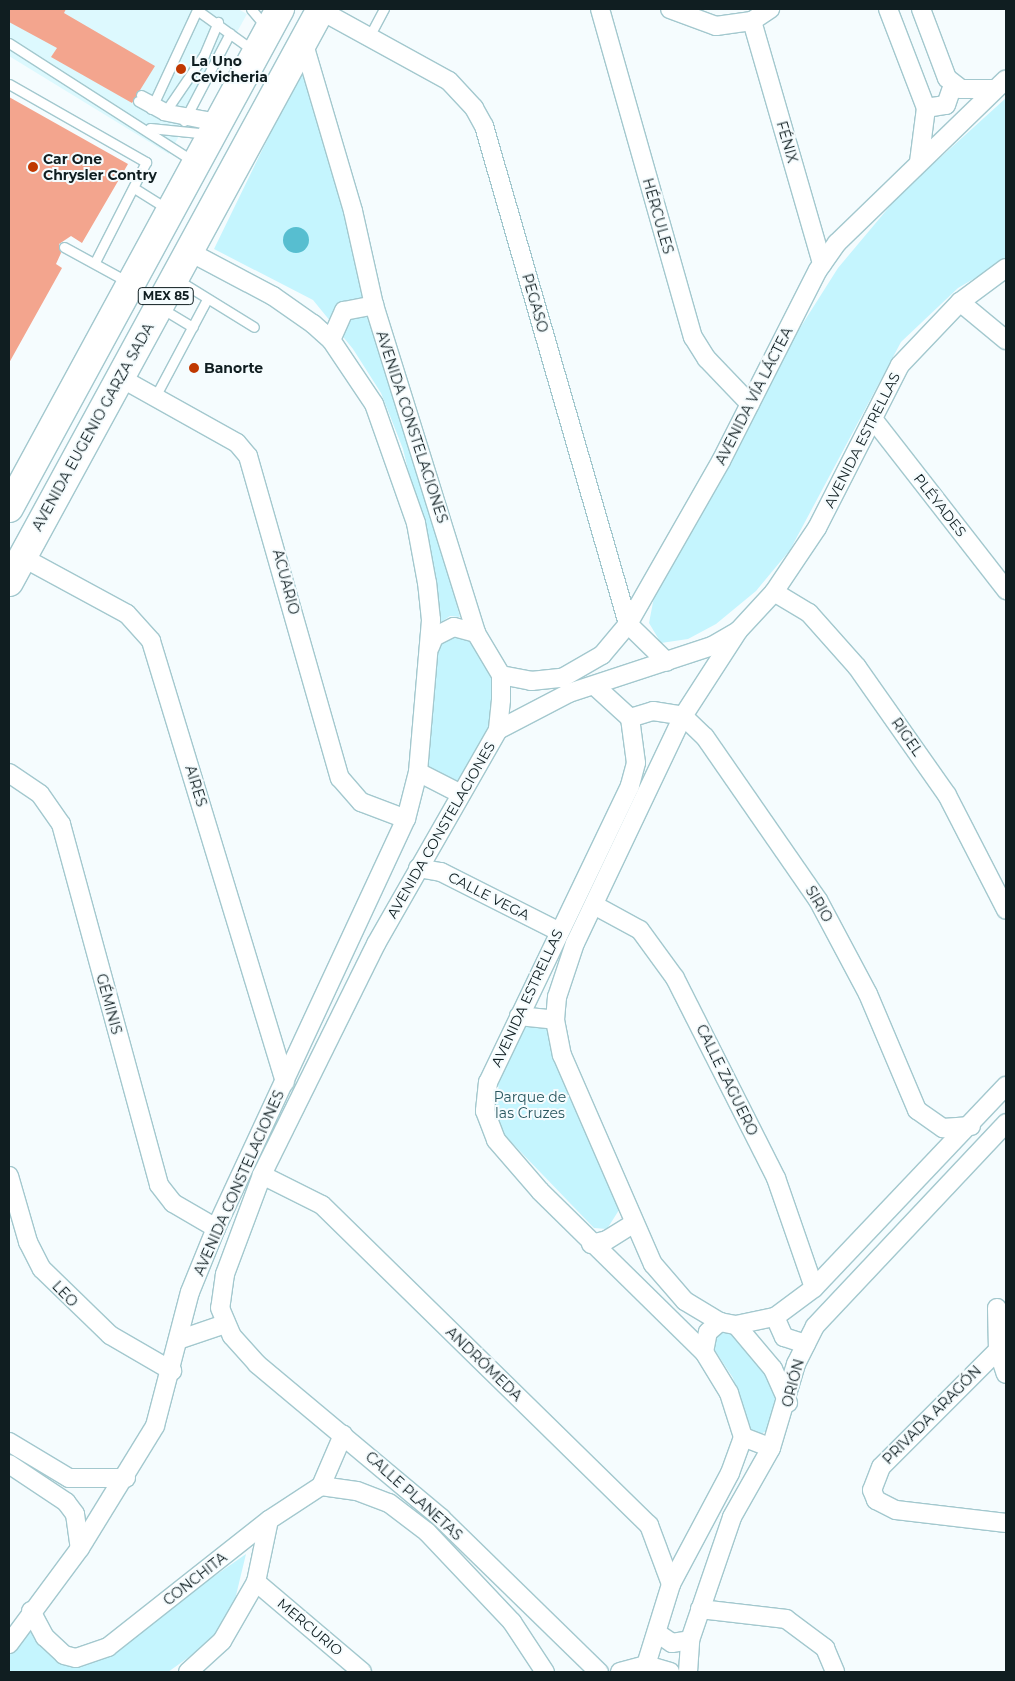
<!DOCTYPE html>
<html>
<head>
<meta charset="utf-8">
<style>
	body { margin:0 }
	#map { position:relative; width:1015px; height:1681px; overflow:hidden; background:#f5fcfe; font-family:Montserrat,sans-serif }
	div>[style] { position:absolute }
	[style*='--x'] { left:calc(var(--x)*1px); top:calc(var(--y)*1px); width:calc(var(--w)*1px); rotate:calc(var(--a)*1deg) }
	.built>* { inset:0; background:#ddf9fe }
	.green>* { inset:0; background:#c5f5fe }
	.water>* { inset:0; background:#57bed0 }
	.round { border-radius:50% }
	.building>* { inset:0; background:#f3a58e }
	.roads { filter:drop-shadow(1px 0 #a3c8ce) drop-shadow(-1px 0 #a3c8ce) drop-shadow(0 1px #a3c8ce) drop-shadow(0 -1px #a3c8ce) }
	.lane>* { height:9px; margin:-4.5px; padding:0 4.5px; transform-origin:4.5px; border-radius:4.5px; background:#fff }
	.street>* { height:18px; margin:-9px; padding:0 9px; transform-origin:9px; border-radius:9px; background:#fff }
	.highway>* { height:28px; margin:-14px; padding:0 14px; transform-origin:14px; border-radius:14px; background:#fff }
	.dots>* { width:14px; height:14px; translate:-50% -50%; box-sizing:border-box; border:2px solid #f5fcfe; border-radius:50% }
	span { translate:-50% -50%; white-space:nowrap; text-align:center; line-height:1.15; -webkit-text-stroke:4px #f5fcfe; paint-order:stroke }
	.shield-label span { padding:1px 4px; background:#f5fcfe; border:1px solid; border-radius:4px; -webkit-text-stroke-width:0 }
	.shield-label { font-size:12px; color:#101e21; font-weight:700 }
	.poi-label { font-size:14px; color:#101e21; font-weight:700 }
	.left { translate:0 -50%; text-align:left }
	.street-label { font-size:14px; color:#101e21 }
	.park-label { font-size:14px; color:#2a5860 }
	.frame { position:absolute; inset:0; border:10px solid #101e21; pointer-events:none }
</style>
</head>
<body>
<div id="map">
	<div class="built">
		<div style="clip-path:polygon(9px 9px,238px 9px,247px 14px,169px 154px,9px 56px)"></div>
	</div>
	<div class="green">
		<div style="clip-path:polygon(304px 64px,351px 209px,460px 617px,450px 616px,434px 627px,415px 499px,403px 449px,381px 393px,353px 349px,313px 300px,214px 249px)"></div>
		<div style="clip-path:polygon(1006px 98px,1006px 260px,958px 288px,901px 342px,790px 550px,756px 591px,716px 624px,688px 639px,661px 643px,649px 623px,654px 597px,786px 350px,838px 268px,900px 194px)"></div>
		<div style="clip-path:polygon(466px 631px,495px 671px,494px 721px,456px 785px,426px 771px,436px 644px)"></div>
		<div style="clip-path:polygon(547px 1023px,557px 1063px,619px 1210px,607px 1229px,594px 1228px,491px 1121px,491px 1094px,522px 1025px)"></div>
		<div style="clip-path:polygon(731px 1327px,768px 1366px,776px 1395px,767px 1431px,756px 1436px,748px 1431px,733px 1378px,712px 1346px,713px 1334px)"></div>
		<div style="clip-path:polygon(246px 1554px,232px 1612px,217px 1637px,168px 1672px,9px 1672px,9px 1656px,30px 1618px,37px 1635px,93px 1661px)"></div>
	</div>
	<div class="water">
		<div class="round" style="left:283px;top:227px;width:26px;height:26px"></div>
	</div>
	<div class="building">
		<div style="clip-path:polygon(9px 9px,66px 9px,64px 13px,155px 66px,132px 103px,51px 57px,57px 48px,9px 22px)"></div>
		<div style="clip-path:polygon(9px 97px,128px 164px,82px 243px,71px 236px,59px 244px,61px 253px,56px 264px,62px 268px,9px 363px)"></div>
	</div>
	<div class="roads">
		<div class="lane">
			<div style="--x:251;--y:9;--w:25;--a:50"></div>
			<div style="--x:370;--y:35;--w:30;--a:-62"></div>
			<div style="--x:9;--y:43;--w:219;--a:32.7"></div>
			<div style="--x:9;--y:84;--w:158;--a:29.7"></div>
			<div style="--x:146;--y:162;--w:112;--a:117"></div>
			<div style="--x:141;--y:95;--w:30;--a:28"></div>
			<div style="--x:167;--y:109;--w:51;--a:10.2"></div>
			<div style="--x:138;--y:101;--w:29;--a:29"></div>
			<div style="--x:163;--y:115;--w:50;--a:11.5"></div>
			<div style="--x:151;--y:109;--w:109;--a:-65.1"></div>
			<div style="--x:197;--y:10;--w:70;--a:35.7"></div>
			<div style="--x:163;--y:115;--w:73;--a:-55.7"></div>
			<div style="--x:204;--y:55;--w:36;--a:-67"></div>
			<div style="--x:184;--y:121;--w:99;--a:-62.4"></div>
			<div style="--x:150;--y:128;--w:59;--a:5.8"></div>
			<div style="--x:134;--y:188;--w:40;--a:32"></div>
			<div style="--x:64;--y:247;--w:73;--a:28.7"></div>
			<div style="--x:178;--y:280;--w:89;--a:31.7"></div>
			<div style="--x:161;--y:308;--w:37;--a:31"></div>
			<div style="--x:155;--y:397;--w:111;--a:-62"></div>
		</div>
		<div class="street">
			<div style="--x:600;--y:9;--w:341;--a:74.2"></div>
			<div style="--x:693;--y:337;--w:26;--a:58"></div>
			<div style="--x:707;--y:359;--w:62;--a:46.3"></div>
			<div style="--x:670;--y:9;--w:49;--a:20.3"></div>
			<div style="--x:716;--y:26;--w:36;--a:-8"></div>
			<div style="--x:752;--y:21;--w:22;--a:-34"></div>
			<div style="--x:888;--y:9;--w:106;--a:69"></div>
			<div style="--x:926;--y:108;--w:54;--a:97.4"></div>
			<div style="--x:921;--y:9;--w:74;--a:69.4"></div>
			<div style="--x:947;--y:78;--w:18;--a:38"></div>
			<div style="--x:961;--y:89;--w:33;--a:0"></div>
			<div style="--x:320;--y:10;--w:147;--a:28.8"></div>
			<div style="--x:449;--y:81;--w:37;--a:47"></div>
			<div style="--x:474;--y:108;--w:21;--a:61"></div>
			<div style="--x:484;--y:126;--w:518;--a:73.87"></div>
			<div style="--x:628;--y:624;--w:54;--a:44.3"></div>
			<div style="--x:752;--y:21;--w:253;--a:73.9"></div>
			<div style="--x:303;--y:41;--w:177;--a:73.6"></div>
			<div style="--x:353;--y:211;--w:96;--a:77.4"></div>
			<div style="--x:374;--y:305;--w:343;--a:72.7"></div>
			<div style="--x:476;--y:633;--w:49;--a:59.2"></div>
			<div style="--x:501;--y:675;--w:25;--a:90"></div>
			<div style="--x:501;--y:700;--w:30;--a:96"></div>
			<div style="--x:498;--y:730;--w:246;--a:119.7"></div>
			<div style="--x:376;--y:944;--w:258;--a:116.3"></div>
			<div style="--x:262;--y:1175;--w:106;--a:110.5"></div>
			<div style="--x:225;--y:1274;--w:34;--a:98"></div>
			<div style="--x:220;--y:1308;--w:30;--a:67"></div>
			<div style="--x:232;--y:1336;--w:38;--a:48"></div>
			<div style="--x:257;--y:1364;--w:240;--a:39.9"></div>
			<div style="--x:441;--y:1518;--w:221;--a:44.3"></div>
			<div style="--x:926;--y:108;--w:20;--a:-9"></div>
			<div style="--x:946;--y:105;--w:21;--a:-71"></div>
			<div style="--x:960;--y:302;--w:60;--a:39.6"></div>
			<div style="--x:331;--y:340;--w:32;--a:-66"></div>
			<div style="--x:344;--y:311;--w:31;--a:-11"></div>
			<div style="--x:119;--y:377;--w:135;--a:29.2"></div>
			<div style="--x:237;--y:443;--w:17;--a:50"></div>
			<div style="--x:248;--y:456;--w:335;--a:74.1"></div>
			<div style="--x:340;--y:778;--w:32;--a:49"></div>
			<div style="--x:361;--y:802;--w:48;--a:20.7"></div>
			<div style="--x:873;--y:419;--w:217;--a:52.1"></div>
			<div style="--x:22;--y:557;--w:119;--a:28.5"></div>
			<div style="--x:127;--y:614;--w:36;--a:48"></div>
			<div style="--x:151;--y:641;--w:461;--a:73.1"></div>
			<div style="--x:774;--y:592;--w:41;--a:31"></div>
			<div style="--x:809;--y:613;--w:72;--a:48.4"></div>
			<div style="--x:857;--y:667;--w:156;--a:54.9"></div>
			<div style="--x:947;--y:795;--w:129;--a:62.8"></div>
			<div style="--x:738;--y:631;--w:101;--a:122.9"></div>
			<div style="--x:683;--y:716;--w:251;--a:115.4"></div>
			<div style="--x:575;--y:943;--w:57;--a:108.4"></div>
			<div style="--x:557;--y:997;--w:23;--a:95"></div>
			<div style="--x:555;--y:1020;--w:36;--a:79"></div>
			<div style="--x:562;--y:1055;--w:228;--a:66.5"></div>
			<div style="--x:653;--y:1264;--w:49;--a:49.1"></div>
			<div style="--x:685;--y:1301;--w:41;--a:31"></div>
			<div style="--x:720;--y:1322;--w:16;--a:11"></div>
			<div style="--x:736;--y:1325;--w:40;--a:-12"></div>
			<div style="--x:775;--y:1317;--w:49;--a:-36.6"></div>
			<div style="--x:814;--y:1288;--w:279;--a:-46.5"></div>
			<div style="--x:430;--y:647;--w:11;--a:-68"></div>
			<div style="--x:434;--y:637;--w:22;--a:-27"></div>
			<div style="--x:454;--y:627;--w:23;--a:15"></div>
			<div style="--x:501;--y:675;--w:31;--a:11"></div>
			<div style="--x:531;--y:681;--w:31;--a:-6"></div>
			<div style="--x:562;--y:678;--w:46;--a:-29.9"></div>
			<div style="--x:602;--y:655;--w:40;--a:-50"></div>
			<div style="--x:628;--y:624;--w:188;--a:-60.3"></div>
			<div style="--x:721;--y:461;--w:214;--a:-63.1"></div>
			<div style="--x:818;--y:270;--w:33;--a:-55"></div>
			<div style="--x:837;--y:243;--w:235;--a:-44.1"></div>
			<div style="--x:596;--y:687;--w:46;--a:42.4"></div>
			<div style="--x:630;--y:718;--w:45;--a:82.4"></div>
			<div style="--x:636;--y:763;--w:24;--a:105"></div>
			<div style="--x:630;--y:786;--w:328;--a:115.6"></div>
			<div style="--x:488;--y:1082;--w:29;--a:96"></div>
			<div style="--x:485;--y:1111;--w:31;--a:69"></div>
			<div style="--x:496;--y:1140;--w:67;--a:49.2"></div>
			<div style="--x:540;--y:1191;--w:230;--a:44.5"></div>
			<div style="--x:704;--y:1352;--w:48;--a:58.6"></div>
			<div style="--x:729;--y:1393;--w:46;--a:72.3"></div>
			<div style="--x:630;--y:718;--w:24;--a:-17"></div>
			<div style="--x:653;--y:711;--w:30;--a:9"></div>
			<div style="--x:683;--y:716;--w:30;--a:44"></div>
			<div style="--x:705;--y:737;--w:198;--a:55.3"></div>
			<div style="--x:818;--y:900;--w:106;--a:62"></div>
			<div style="--x:868;--y:994;--w:126;--a:67.1"></div>
			<div style="--x:917;--y:1110;--w:32;--a:35"></div>
			<div style="--x:943;--y:1128;--w:28;--a:-4"></div>
			<div style="--x:498;--y:730;--w:80;--a:-27.5"></div>
			<div style="--x:569;--y:693;--w:151;--a:-18.2"></div>
			<div style="--x:712;--y:646;--w:30;--a:-30"></div>
			<div style="--x:738;--y:631;--w:53;--a:-47.3"></div>
			<div style="--x:774;--y:592;--w:77;--a:-56.1"></div>
			<div style="--x:817;--y:528;--w:183;--a:-63"></div>
			<div style="--x:900;--y:365;--w:87;--a:-46.4"></div>
			<div style="--x:960;--y:302;--w:57;--a:-36.5"></div>
			<div style="--x:418;--y:772;--w:48;--a:27.1"></div>
			<div style="--x:9;--y:773;--w:37;--a:34"></div>
			<div style="--x:40;--y:794;--w:37;--a:55"></div>
			<div style="--x:61;--y:824;--w:374;--a:74.8"></div>
			<div style="--x:159;--y:1185;--w:23;--a:52"></div>
			<div style="--x:173;--y:1203;--w:50;--a:30.2"></div>
			<div style="--x:418;--y:868;--w:23;--a:10"></div>
			<div style="--x:441;--y:872;--w:131;--a:26.8"></div>
			<div style="--x:594;--y:905;--w:52;--a:28.5"></div>
			<div style="--x:640;--y:930;--w:59;--a:53.9"></div>
			<div style="--x:675;--y:978;--w:224;--a:63.2"></div>
			<div style="--x:776;--y:1178;--w:116;--a:70.9"></div>
			<div style="--x:519;--y:1016;--w:36;--a:6"></div>
			<div style="--x:262;--y:1175;--w:67;--a:26.6"></div>
			<div style="--x:322;--y:1205;--w:458;--a:44.4"></div>
			<div style="--x:649;--y:1525;--w:63;--a:69.6"></div>
			<div style="--x:9;--y:1176;--w:69;--a:73.9"></div>
			<div style="--x:28;--y:1242;--w:30;--a:63"></div>
			<div style="--x:42;--y:1269;--w:95;--a:44.1"></div>
			<div style="--x:110;--y:1335;--w:72;--a:30.1"></div>
			<div style="--x:591;--y:1244;--w:16;--a:-14"></div>
			<div style="--x:607;--y:1240;--w:31;--a:-32"></div>
			<div style="--x:997;--y:1308;--w:42;--a:88.6"></div>
			<div style="--x:998;--y:1350;--w:25;--a:72"></div>
			<div style="--x:775;--y:1317;--w:22;--a:66"></div>
			<div style="--x:784;--y:1337;--w:23;--a:18"></div>
			<div style="--x:736;--y:1325;--w:57;--a:49.9"></div>
			<div style="--x:773;--y:1369;--w:37;--a:66"></div>
			<div style="--x:178;--y:1340;--w:50;--a:-18.8"></div>
			<div style="--x:998;--y:1350;--w:165;--a:135"></div>
			<div style="--x:881;--y:1467;--w:25;--a:111"></div>
			<div style="--x:872;--y:1490;--w:11;--a:68"></div>
			<div style="--x:876;--y:1500;--w:22;--a:27"></div>
			<div style="--x:896;--y:1510;--w:111;--a:6.7"></div>
			<div style="--x:704;--y:1352;--w:20;--a:-79"></div>
			<div style="--x:708;--y:1332;--w:16;--a:-40"></div>
			<div style="--x:743;--y:1437;--w:30;--a:21"></div>
			<div style="--x:9;--y:1442;--w:70;--a:31"></div>
			<div style="--x:69;--y:1478;--w:57;--a:0"></div>
			<div style="--x:9;--y:1464;--w:69;--a:33.7"></div>
			<div style="--x:66;--y:1502;--w:15;--a:53"></div>
			<div style="--x:75;--y:1514;--w:34;--a:82"></div>
			<div style="--x:321;--y:1486;--w:36;--a:8"></div>
			<div style="--x:357;--y:1491;--w:34;--a:21"></div>
			<div style="--x:389;--y:1503;--w:48;--a:37.3"></div>
			<div style="--x:427;--y:1532;--w:124;--a:46.6"></div>
			<div style="--x:512;--y:1622;--w:60;--a:56.6"></div>
			<div style="--x:256;--y:1582;--w:139;--a:40.3"></div>
			<div style="--x:700;--y:1609;--w:87;--a:6.6"></div>
			<div style="--x:786;--y:1619;--w:49;--a:36.6"></div>
			<div style="--x:825;--y:1648;--w:26;--a:67"></div>
			<div style="--x:31;--y:1611;--w:30;--a:62"></div>
			<div style="--x:45;--y:1637;--w:26;--a:43"></div>
			<div style="--x:64;--y:1655;--w:12;--a:14"></div>
			<div style="--x:76;--y:1658;--w:34;--a:-19"></div>
			<div style="--x:108;--y:1647;--w:205;--a:-38.3"></div>
			<div style="--x:269;--y:1520;--w:62;--a:-33.2"></div>
			<div style="--x:321;--y:1486;--w:56;--a:-66.7"></div>
			<div style="--x:657;--y:1633;--w:18;--a:34"></div>
			<div style="--x:672;--y:1643;--w:18;--a:-9"></div>
			<div style="--x:9;--y:1644;--w:119;--a:-53.5"></div>
			<div style="--x:80;--y:1548;--w:143;--a:-58.4"></div>
			<div style="--x:155;--y:1426;--w:138;--a:-75.4"></div>
			<div style="--x:190;--y:1292;--w:69;--a:-67.9"></div>
			<div style="--x:216;--y:1228;--w:451;--a:-65.1"></div>
			<div style="--x:406;--y:819;--w:49;--a:-75.7"></div>
			<div style="--x:418;--y:772;--w:153;--a:-85.1"></div>
			<div style="--x:431;--y:620;--w:37;--a:-96"></div>
			<div style="--x:427;--y:583;--w:61;--a:-100.4"></div>
			<div style="--x:416;--y:523;--w:126;--a:-109.4"></div>
			<div style="--x:374;--y:404;--w:77;--a:-123.9"></div>
			<div style="--x:331;--y:340;--w:24;--a:-138"></div>
			<div style="--x:313;--y:324;--w:49;--a:-145"></div>
			<div style="--x:273;--y:296;--w:94;--a:-152.1"></div>
			<div style="--x:646;--y:1665;--w:85;--a:-72.8"></div>
			<div style="--x:671;--y:1584;--w:126;--a:-62"></div>
			<div style="--x:730;--y:1473;--w:38;--a:-70"></div>
			<div style="--x:188;--y:1672;--w:46;--a:-42.4"></div>
			<div style="--x:222;--y:1641;--w:68;--a:-60"></div>
			<div style="--x:256;--y:1582;--w:63;--a:-78.2"></div>
			<div style="--x:620;--y:1672;--w:27;--a:-15"></div>
			<div style="--x:646;--y:1665;--w:25;--a:16"></div>
			<div style="--x:688;--y:1672;--w:32;--a:-86"></div>
			<div style="--x:690;--y:1640;--w:130;--a:-71.1"></div>
			<div style="--x:732;--y:1517;--w:79;--a:-60.5"></div>
			<div style="--x:771;--y:1448;--w:88;--a:-73.4"></div>
			<div style="--x:796;--y:1364;--w:42;--a:-63.4"></div>
			<div style="--x:815;--y:1326;--w:279;--a:-46.7"></div>
		</div>
		<div class="highway">
			<div style="--x:9;--y:508;--w:568;--a:-61.49"></div>
			<div style="--x:9;--y:582;--w:652;--a:-61.43"></div>
		</div>
	</div>
	<div class="dots">
		<div style="left:181px;top:69px;background:#c03801"></div>
		<div style="left:33px;top:167px;background:#c03801"></div>
		<div style="left:194px;top:368px;background:#c03801"></div>
	</div>
	<div class="shield-label">
		<span style="left:166px;top:296px">MEX 85</span>
	</div>
	<div class="poi-label">
		<span class="left" style="left:191px;top:69px">La Uno<br>Cevicheria</span>
		<span class="left" style="left:43px;top:167px">Car One<br>Chrysler Contry</span>
		<span class="left" style="left:204px;top:368px">Banorte</span>
	</div>
	<div class="street-label">
		<span style="left:787px;top:142px;rotate:74deg">FÉNIX</span>
		<span style="left:658px;top:216px;rotate:74deg">HÉRCULES</span>
		<span style="left:535px;top:303px;rotate:74deg">PEGASO</span>
		<span style="left:754px;top:396px;rotate:-63deg">AVENIDA VÍA LÁCTEA</span>
		<span style="left:93px;top:427px;rotate:-61deg">AVENIDA EUGENIO GARZA SADA</span>
		<span style="left:412px;top:427px;rotate:72deg">AVENIDA CONSTELACIONES</span>
		<span style="left:862px;top:440px;rotate:-63deg">AVENIDA ESTRELLAS</span>
		<span style="left:940px;top:505px;rotate:52deg">PLÉYADES</span>
		<span style="left:286px;top:582px;rotate:75deg">ACUARIO</span>
		<span style="left:907px;top:737px;rotate:55deg">RIGEL</span>
		<span style="left:196px;top:786px;rotate:73deg">AIRES</span>
		<span style="left:441px;top:830px;rotate:-60deg">AVENIDA CONSTELACIONES</span>
		<span style="left:489px;top:896px;rotate:27deg">CALLE VEGA</span>
		<span style="left:819px;top:904px;rotate:60deg">SIRIO</span>
		<span style="left:527px;top:998px;rotate:-65deg">AVENIDA ESTRELLAS</span>
		<span style="left:109px;top:1004px;rotate:75deg">GÉMINIS</span>
		<span style="left:727px;top:1080px;rotate:64deg">CALLE ZAGUERO</span>
		<span style="left:239px;top:1183px;rotate:-66deg">AVENIDA CONSTELACIONES</span>
		<span style="left:65px;top:1294px;rotate:46deg">LEO</span>
		<span style="left:484px;top:1364px;rotate:44deg">ANDRÓMEDA</span>
		<span style="left:793px;top:1383px;rotate:-75deg">ORIÓN</span>
		<span style="left:932px;top:1415px;rotate:-45deg">PRIVADA ARAGÓN</span>
		<span style="left:414px;top:1496px;rotate:42deg">CALLE PLANETAS</span>
		<span style="left:195px;top:1579px;rotate:-38deg">CONCHITA</span>
		<span style="left:310px;top:1627px;rotate:40deg">MERCURIO</span>
	</div>
	<div class="park-label">
		<span style="left:530px;top:1105px">Parque de<br>las Cruzes</span>
	</div>
	<div class="frame"></div>
</div>
</body>
</html>
